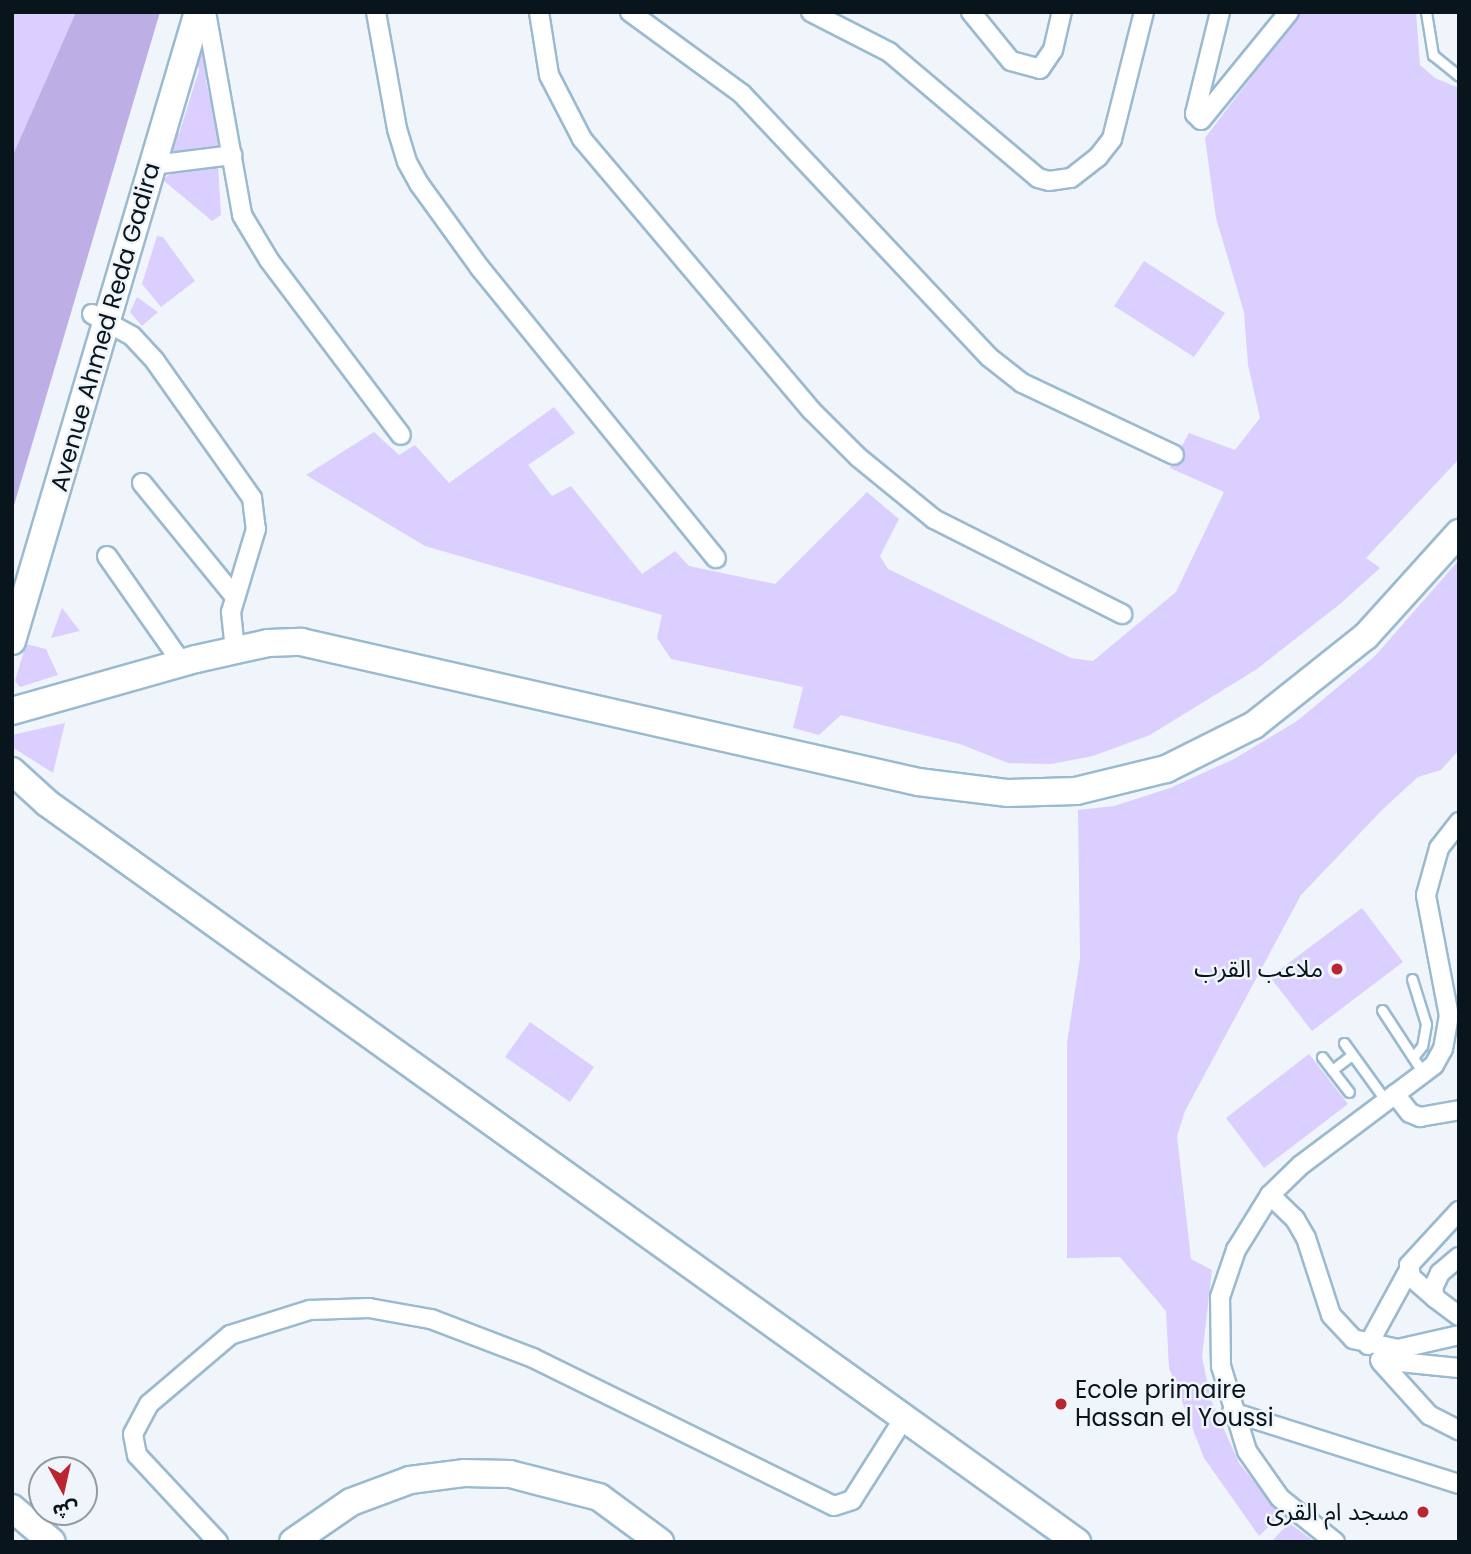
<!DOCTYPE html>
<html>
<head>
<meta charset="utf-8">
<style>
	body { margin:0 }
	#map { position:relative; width:1471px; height:1554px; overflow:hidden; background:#eff5fa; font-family:Poppins,"Noto Sans Arabic",sans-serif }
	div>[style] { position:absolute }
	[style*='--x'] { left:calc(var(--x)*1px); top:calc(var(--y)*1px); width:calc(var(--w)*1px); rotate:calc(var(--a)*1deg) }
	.green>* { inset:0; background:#dbcfff }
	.forest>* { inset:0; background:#bdafe6 }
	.roads { filter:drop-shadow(2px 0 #9abad0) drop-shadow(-2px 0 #9abad0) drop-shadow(0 2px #9abad0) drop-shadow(0 -2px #9abad0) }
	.lane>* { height:9px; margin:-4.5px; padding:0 4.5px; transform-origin:4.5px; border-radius:4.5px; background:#fff }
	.street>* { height:18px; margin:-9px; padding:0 9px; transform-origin:9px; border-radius:9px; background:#fff }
	.secondary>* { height:26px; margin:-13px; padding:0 13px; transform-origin:13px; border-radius:13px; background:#fff }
	.dots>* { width:19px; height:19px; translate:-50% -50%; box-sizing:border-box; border:4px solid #eff5fa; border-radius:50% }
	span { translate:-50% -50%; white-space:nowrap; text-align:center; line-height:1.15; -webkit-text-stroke:5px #eff5fa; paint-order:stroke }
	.street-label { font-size:24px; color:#09151d }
	.poi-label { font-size:24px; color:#09151d }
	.right { translate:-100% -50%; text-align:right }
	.left { translate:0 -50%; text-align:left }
	.frame { position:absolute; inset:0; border:14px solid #09151d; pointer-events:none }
	.north { position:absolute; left:28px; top:1456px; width:70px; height:70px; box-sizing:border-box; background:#eff5fa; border:2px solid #939ba2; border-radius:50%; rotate:172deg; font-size:19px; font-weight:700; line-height:28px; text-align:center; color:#09151d }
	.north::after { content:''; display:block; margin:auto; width:24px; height:32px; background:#b82731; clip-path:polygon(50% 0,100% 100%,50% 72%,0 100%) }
</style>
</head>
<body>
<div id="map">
	<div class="green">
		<div style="clip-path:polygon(12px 12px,76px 12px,12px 157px)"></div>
		<div style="clip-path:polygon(1301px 12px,1416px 12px,1420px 65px,1435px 78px,1459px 88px,1459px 459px,1366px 558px,1380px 568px,1340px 604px,1257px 669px,1150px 735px,1093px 756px,1051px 764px,1008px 763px,960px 744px,841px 715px,819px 735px,793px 728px,803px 687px,671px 659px,657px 638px,662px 615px,425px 546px,306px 475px,374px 432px,399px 455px,415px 445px,449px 483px,554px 407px,575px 433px,528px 465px,552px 496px,571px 486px,642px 574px,675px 551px,689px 566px,775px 584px,867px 492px,899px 519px,880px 556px,888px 569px,1071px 658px,1093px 661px,1176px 592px,1224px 492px,1170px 468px,1189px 433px,1235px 450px,1260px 418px,1248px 365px,1244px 312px,1216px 218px,1205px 138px)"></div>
		<div style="clip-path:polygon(200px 39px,206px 42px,211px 63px,206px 81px,222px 148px,167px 153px,174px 133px,179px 134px,199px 70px,194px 51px)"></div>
		<div style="clip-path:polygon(218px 165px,221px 215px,212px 221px,163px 180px,171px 173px)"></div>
		<div style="clip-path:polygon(157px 236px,163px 237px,195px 281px,161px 307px,142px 284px)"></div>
		<div style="clip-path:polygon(1144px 261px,1225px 313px,1194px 357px,1114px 306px)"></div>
		<div style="clip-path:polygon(137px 297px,158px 312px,142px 326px,130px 312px)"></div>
		<div style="clip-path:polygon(1459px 560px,1459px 750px,1441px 770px,1418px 777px,1383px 809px,1301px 895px,1185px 1111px,1177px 1136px,1191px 1259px,1212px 1270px,1202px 1357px,1211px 1400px,1239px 1463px,1281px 1515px,1259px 1536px,1204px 1458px,1169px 1368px,1166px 1311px,1120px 1257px,1067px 1258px,1067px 1043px,1080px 958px,1078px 810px,1114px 806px,1170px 788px,1234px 759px,1297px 721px,1375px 656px)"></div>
		<div style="clip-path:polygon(62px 608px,80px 631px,51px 638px)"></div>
		<div style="clip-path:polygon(26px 644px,46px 649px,58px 675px,20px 687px,15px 681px)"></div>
		<div style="clip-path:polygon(65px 723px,53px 773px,12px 747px,12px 735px)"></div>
		<div style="clip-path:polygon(1362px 908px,1403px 962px,1312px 1031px,1270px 977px)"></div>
		<div style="clip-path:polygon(530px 1022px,594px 1067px,570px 1102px,505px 1057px)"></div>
		<div style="clip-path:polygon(1309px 1054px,1348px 1104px,1264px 1168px,1226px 1118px)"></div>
		<div style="clip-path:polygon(1289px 1523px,1315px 1542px,1271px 1542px)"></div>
	</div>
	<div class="forest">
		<div style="clip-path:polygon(76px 12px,160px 12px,12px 512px,12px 157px)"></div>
	</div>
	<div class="roads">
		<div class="lane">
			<div style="--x:1426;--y:12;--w:44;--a:80.8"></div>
			<div style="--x:1433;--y:55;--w:33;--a:39"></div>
			<div style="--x:1412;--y:979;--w:47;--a:72.7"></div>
			<div style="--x:1426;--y:1024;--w:22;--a:100"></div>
			<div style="--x:1422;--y:1046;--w:14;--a:129"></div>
			<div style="--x:1382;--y:1010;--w:75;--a:56.9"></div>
			<div style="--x:1344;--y:1043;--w:72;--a:54.1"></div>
			<div style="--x:1322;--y:1057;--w:44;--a:52.4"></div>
			<div style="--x:1332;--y:1070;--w:25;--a:-37"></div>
		</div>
		<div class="street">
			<div style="--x:206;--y:12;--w:206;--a:79.9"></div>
			<div style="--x:242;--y:215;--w:52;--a:59"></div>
			<div style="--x:269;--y:260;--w:219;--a:53"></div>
			<div style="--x:376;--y:12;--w:119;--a:79.8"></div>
			<div style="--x:397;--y:129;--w:34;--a:73"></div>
			<div style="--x:407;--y:162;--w:26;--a:61"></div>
			<div style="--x:420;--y:185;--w:102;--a:54.1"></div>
			<div style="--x:480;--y:268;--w:374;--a:50.9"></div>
			<div style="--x:539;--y:12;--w:64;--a:81"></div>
			<div style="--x:549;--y:75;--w:72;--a:62.7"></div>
			<div style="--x:582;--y:139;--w:356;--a:49.8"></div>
			<div style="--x:812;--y:411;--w:65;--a:45"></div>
			<div style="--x:858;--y:457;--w:98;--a:39.2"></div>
			<div style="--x:934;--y:519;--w:211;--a:26.8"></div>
			<div style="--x:630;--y:12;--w:139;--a:36.2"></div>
			<div style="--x:742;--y:94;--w:361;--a:46.8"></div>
			<div style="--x:989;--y:357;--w:42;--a:38.2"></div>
			<div style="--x:1022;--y:383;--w:168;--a:25.3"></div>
			<div style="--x:811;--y:12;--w:88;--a:27.1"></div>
			<div style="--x:889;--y:52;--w:195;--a:40.2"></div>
			<div style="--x:1038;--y:178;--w:11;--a:15"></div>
			<div style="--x:1049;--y:181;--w:22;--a:-8"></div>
			<div style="--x:1071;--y:178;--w:34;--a:-38"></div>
			<div style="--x:1098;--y:157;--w:23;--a:-52"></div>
			<div style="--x:1112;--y:139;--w:131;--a:-75.9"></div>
			<div style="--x:971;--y:12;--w:63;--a:50.8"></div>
			<div style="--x:1011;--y:61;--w:30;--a:15"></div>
			<div style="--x:1040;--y:69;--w:23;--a:-56"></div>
			<div style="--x:1053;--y:50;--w:39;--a:-77"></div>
			<div style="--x:1220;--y:12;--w:105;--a:103.8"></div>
			<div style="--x:1195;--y:114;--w:8;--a:45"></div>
			<div style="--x:1201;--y:120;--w:139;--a:-50.8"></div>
			<div style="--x:153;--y:165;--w:80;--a:-7.2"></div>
			<div style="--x:92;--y:314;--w:46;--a:28.8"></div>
			<div style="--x:132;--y:336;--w:34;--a:47"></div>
			<div style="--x:155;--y:361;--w:168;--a:54.7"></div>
			<div style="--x:252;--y:498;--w:31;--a:83"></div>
			<div style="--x:256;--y:529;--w:87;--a:106.8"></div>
			<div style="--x:231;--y:612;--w:38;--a:84"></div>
			<div style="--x:142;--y:483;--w:146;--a:50.8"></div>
			<div style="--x:107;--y:556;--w:131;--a:55"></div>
			<div style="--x:1395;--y:1094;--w:24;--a:52"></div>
			<div style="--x:1410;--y:1113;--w:11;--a:22"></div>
			<div style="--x:1420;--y:1117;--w:40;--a:-10"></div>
			<div style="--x:1270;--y:1195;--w:35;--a:44"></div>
			<div style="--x:1295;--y:1219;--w:22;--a:60"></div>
			<div style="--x:1306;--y:1238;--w:81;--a:72"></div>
			<div style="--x:1331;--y:1315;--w:33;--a:47"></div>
			<div style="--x:1353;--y:1339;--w:46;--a:12.5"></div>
			<div style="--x:1398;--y:1349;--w:63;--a:-12.9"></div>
			<div style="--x:1459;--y:1257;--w:25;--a:140"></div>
			<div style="--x:1440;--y:1273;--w:17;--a:115"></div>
			<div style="--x:1433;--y:1288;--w:10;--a:79"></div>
			<div style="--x:1435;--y:1298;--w:30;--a:37"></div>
			<div style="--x:1435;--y:1298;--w:32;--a:-139"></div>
			<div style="--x:1411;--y:1277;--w:12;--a:-99"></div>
			<div style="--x:1409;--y:1265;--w:74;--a:-47.2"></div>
			<div style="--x:1368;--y:1345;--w:85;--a:-61.3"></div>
			<div style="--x:1380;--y:1360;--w:79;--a:5.8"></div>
			<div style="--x:1381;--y:1362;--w:72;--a:47.8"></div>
			<div style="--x:1429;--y:1415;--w:34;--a:27"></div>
			<div style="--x:1232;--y:1412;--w:238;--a:17.6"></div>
			<div style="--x:218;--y:1542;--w:119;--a:-133"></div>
			<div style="--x:137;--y:1455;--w:21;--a:-101"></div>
			<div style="--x:133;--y:1434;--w:34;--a:-62"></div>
			<div style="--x:149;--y:1404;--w:106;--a:-40.4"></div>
			<div style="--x:230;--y:1335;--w:84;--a:-17.4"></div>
			<div style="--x:310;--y:1310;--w:59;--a:-1.9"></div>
			<div style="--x:369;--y:1308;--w:63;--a:10.1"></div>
			<div style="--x:431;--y:1319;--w:109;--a:20.9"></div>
			<div style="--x:533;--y:1358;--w:335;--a:26.2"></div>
			<div style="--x:834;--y:1506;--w:19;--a:-18"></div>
			<div style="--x:852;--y:1500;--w:97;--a:-57.6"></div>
			<div style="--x:1335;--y:1542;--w:70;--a:-141.3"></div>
			<div style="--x:1280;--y:1498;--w:57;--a:-125.1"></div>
			<div style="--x:1247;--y:1451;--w:89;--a:-107"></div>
			<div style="--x:1221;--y:1366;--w:69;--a:-90.8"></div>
			<div style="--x:1220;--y:1297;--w:50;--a:-71.2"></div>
			<div style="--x:1236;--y:1250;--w:65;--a:-58.3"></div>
			<div style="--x:1270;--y:1195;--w:43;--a:-44.1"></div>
			<div style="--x:1301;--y:1165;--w:166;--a:-36.9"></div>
			<div style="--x:1434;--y:1065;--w:18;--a:-61"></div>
			<div style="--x:1443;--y:1049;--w:34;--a:-80"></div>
			<div style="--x:1449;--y:1016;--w:123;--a:-100.8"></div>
			<div style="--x:1426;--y:895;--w:49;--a:-74.5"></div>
			<div style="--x:1439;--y:848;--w:33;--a:-52"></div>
		</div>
		<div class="secondary">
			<div style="--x:12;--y:641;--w:656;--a:-73.53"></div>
			<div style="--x:12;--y:711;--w:191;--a:-15.8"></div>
			<div style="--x:196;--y:659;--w:74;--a:-12.5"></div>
			<div style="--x:268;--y:643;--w:33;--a:-2"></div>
			<div style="--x:301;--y:642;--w:633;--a:12.78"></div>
			<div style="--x:918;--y:782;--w:91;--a:7"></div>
			<div style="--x:1008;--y:793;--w:68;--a:-1.7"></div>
			<div style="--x:1076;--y:791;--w:93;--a:-13.7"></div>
			<div style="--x:1166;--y:769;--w:98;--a:-26.6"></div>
			<div style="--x:1254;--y:725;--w:143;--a:-38.5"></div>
			<div style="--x:1366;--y:636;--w:139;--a:-47.9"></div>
			<div style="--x:12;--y:771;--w:47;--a:42.4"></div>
			<div style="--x:47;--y:803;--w:1268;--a:35.66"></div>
			<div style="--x:12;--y:1508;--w:52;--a:40.4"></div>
			<div style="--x:293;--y:1542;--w:70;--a:-34.6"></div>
			<div style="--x:351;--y:1502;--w:63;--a:-20.4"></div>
			<div style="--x:410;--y:1480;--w:54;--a:-7.4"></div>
			<div style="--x:464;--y:1473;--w:46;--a:1.2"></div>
			<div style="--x:510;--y:1474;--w:92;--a:14.5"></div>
			<div style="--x:599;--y:1497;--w:76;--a:36.4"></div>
		</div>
	</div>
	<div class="dots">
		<div style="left:1337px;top:969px;background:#b82731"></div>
		<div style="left:1061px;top:1404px;background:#b82731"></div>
		<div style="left:1423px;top:1512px;background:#b82731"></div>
	</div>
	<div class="street-label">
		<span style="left:105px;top:327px;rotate:-74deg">Avenue Ahmed Reda Gadira</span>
	</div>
	<div class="poi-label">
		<span class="right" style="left:1323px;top:969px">ملاعب القرب</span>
		<span class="left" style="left:1075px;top:1404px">Ecole primaire<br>Hassan el Youssi</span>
		<span class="right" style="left:1409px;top:1512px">مسجد ام القرى</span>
	</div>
	<div class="frame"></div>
	<div class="north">ش</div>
</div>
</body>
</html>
